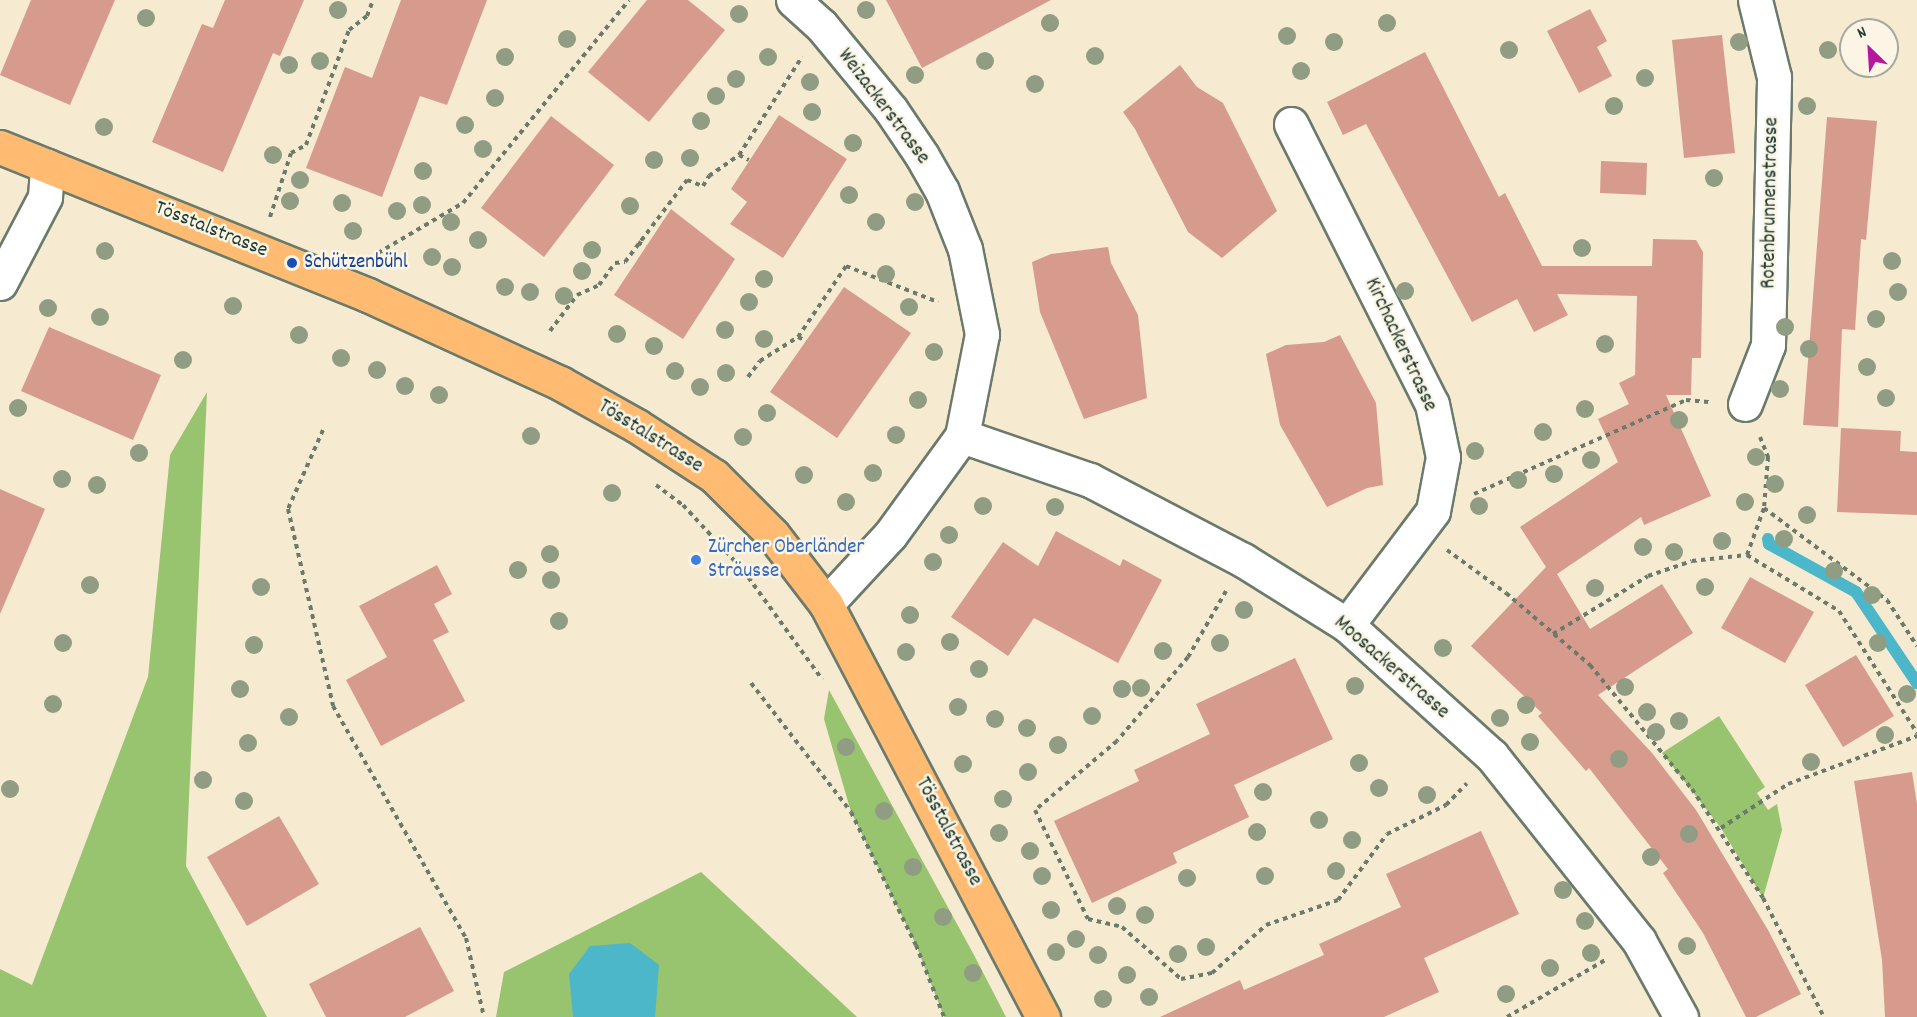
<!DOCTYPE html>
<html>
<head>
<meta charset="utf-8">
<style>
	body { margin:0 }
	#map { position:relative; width:1917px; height:1017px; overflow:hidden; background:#f6ead1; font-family:Dekko,sans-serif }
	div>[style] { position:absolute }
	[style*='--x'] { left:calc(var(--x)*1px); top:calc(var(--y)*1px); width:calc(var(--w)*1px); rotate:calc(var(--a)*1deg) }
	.green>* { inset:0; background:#98c36f }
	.water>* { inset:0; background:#4db7ca }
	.stream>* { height:12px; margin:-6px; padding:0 6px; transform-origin:6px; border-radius:6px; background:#4db7ca }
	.building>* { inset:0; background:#d69b8d }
	.path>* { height:4px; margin-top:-2px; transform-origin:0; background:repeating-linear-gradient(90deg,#6a7a6b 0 4.5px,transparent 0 9px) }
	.roads { filter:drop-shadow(2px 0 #6a7a6b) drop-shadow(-2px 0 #6a7a6b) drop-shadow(0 2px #6a7a6b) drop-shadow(0 -2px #6a7a6b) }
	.minor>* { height:33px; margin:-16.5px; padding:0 16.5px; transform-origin:16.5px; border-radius:16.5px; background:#fff }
	.primary>* { height:33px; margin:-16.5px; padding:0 16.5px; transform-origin:16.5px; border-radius:16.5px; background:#ffbb71 }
	.trees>* { width:18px; height:18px; margin:-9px; border-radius:50%; background:#909d83 }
	.dots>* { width:16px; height:16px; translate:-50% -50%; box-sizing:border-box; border:3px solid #fcf5e5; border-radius:50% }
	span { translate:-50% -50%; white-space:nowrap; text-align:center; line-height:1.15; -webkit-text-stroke:5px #fcf5e5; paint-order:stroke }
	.street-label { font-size:21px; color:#1f3d34 }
	.transit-label { font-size:21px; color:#164399 }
	.left { translate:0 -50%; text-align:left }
	.shop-label { font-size:21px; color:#366cbe }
	.north { position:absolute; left:1839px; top:18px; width:60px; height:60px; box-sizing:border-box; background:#fcf5e5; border:2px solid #a4ab9e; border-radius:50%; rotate:335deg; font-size:16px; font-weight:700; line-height:24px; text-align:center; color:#1f3d34 }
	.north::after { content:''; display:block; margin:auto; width:21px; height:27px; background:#b5179e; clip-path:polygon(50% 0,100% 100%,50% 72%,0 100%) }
</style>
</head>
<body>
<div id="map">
	<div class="green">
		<div style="clip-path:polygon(207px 392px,186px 866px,267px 1017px,0 1017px,0 969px,32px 985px,148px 677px,170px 455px)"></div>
		<div style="clip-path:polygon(829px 690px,974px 955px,1006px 1017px,944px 1017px,916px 945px,851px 812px,824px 719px)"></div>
		<div style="clip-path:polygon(1719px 716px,1765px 787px,1757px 793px,1768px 810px,1777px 804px,1782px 830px,1763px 898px,1721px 828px,1662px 753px)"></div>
		<div style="clip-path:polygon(701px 872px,857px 1017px,496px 1017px,504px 972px)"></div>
	</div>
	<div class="water">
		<div style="clip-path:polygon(630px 943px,659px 965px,655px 1017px,573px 1017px,569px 974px,590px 946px)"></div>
	</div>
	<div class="stream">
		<div style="--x:1768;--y:539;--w:5;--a:79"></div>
		<div style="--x:1769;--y:544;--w:99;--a:28.9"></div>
		<div style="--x:1856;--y:592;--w:110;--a:56.2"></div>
	</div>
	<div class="building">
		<div style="clip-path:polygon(31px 0,115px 0,70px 105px,0 75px)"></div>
		<div style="clip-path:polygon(225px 0,304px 0,280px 56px,273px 53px,223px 172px,152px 142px,202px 24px,213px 28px)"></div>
		<div style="clip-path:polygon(401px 0,487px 0,447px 105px,420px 96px,382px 197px,306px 168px,345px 67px,372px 78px)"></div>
		<div style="clip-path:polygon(647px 0,688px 0,725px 30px,649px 122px,588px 72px)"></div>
		<div style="clip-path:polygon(886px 0,1051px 0,922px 68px)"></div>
		<div style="clip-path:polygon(1590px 9px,1607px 41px,1597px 47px,1612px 76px,1579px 93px,1547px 31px)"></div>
		<div style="clip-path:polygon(1722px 35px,1735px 153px,1684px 158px,1672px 40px)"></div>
		<div style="clip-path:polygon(1425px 52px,1499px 197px,1505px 193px,1542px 266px,1652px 266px,1653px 239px,1696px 240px,1703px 252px,1701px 358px,1692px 358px,1691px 395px,1666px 395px,1711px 496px,1644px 525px,1641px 517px,1557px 574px,1590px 629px,1662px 584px,1693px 633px,1598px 695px,1652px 753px,1696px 810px,1768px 930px,1801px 994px,1756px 1017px,1746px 1017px,1703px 933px,1663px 873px,1668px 869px,1589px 768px,1586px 771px,1538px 716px,1542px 713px,1471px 646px,1546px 567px,1520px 527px,1618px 462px,1598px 419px,1629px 404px,1619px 383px,1635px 375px,1637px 296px,1557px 294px,1568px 315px,1534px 332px,1517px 299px,1472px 322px,1366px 124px,1343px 135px,1327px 102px)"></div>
		<div style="clip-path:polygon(1180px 65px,1197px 87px,1223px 103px,1277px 211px,1222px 258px,1188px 232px,1135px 129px,1123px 112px)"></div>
		<div style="clip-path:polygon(779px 115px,847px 159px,783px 258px,730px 224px,747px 202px,731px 189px)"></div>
		<div style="clip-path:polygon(551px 116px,614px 165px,544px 257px,481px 208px)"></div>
		<div style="clip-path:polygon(1827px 117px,1877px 121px,1866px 240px,1861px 239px,1855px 330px,1842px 329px,1838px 427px,1803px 425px)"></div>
		<div style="clip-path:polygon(1601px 161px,1647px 163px,1646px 195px,1600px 193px)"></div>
		<div style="clip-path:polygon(671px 209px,735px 259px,683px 339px,614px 295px)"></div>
		<div style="clip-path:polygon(1108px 247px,1111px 263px,1138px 315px,1147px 398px,1084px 419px,1040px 312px,1032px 262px,1051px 254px)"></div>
		<div style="clip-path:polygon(844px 287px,911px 333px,837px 438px,770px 392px)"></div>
		<div style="clip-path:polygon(49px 327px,161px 375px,133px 440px,21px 391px)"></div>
		<div style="clip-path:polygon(1340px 335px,1376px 403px,1383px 485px,1367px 488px,1327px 507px,1280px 425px,1266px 354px,1286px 345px,1324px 342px)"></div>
		<div style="clip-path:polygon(1841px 428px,1901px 431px,1900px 451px,1917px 452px,1917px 515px,1837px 512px)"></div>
		<div style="clip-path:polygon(0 489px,45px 509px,0 614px)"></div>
		<div style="clip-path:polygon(1056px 531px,1120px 566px,1123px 559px,1162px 580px,1118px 663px,1034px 618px,1008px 656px,951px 617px,1003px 542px,1038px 566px)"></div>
		<div style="clip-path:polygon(437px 565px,452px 594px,434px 604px,449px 632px,433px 640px,465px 701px,381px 746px,346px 680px,387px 657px,359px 606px)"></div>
		<div style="clip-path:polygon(1750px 577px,1814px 612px,1785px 663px,1721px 628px)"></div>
		<div style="clip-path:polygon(1856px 655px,1894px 716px,1843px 747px,1805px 685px)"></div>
		<div style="clip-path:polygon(1295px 658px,1333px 739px,1234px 785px,1249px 817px,1173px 853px,1177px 863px,1092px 903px,1054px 821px,1139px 781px,1134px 770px,1210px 734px,1196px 704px)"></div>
		<div style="clip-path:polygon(1912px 772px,1917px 804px,1917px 1017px,1885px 1017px,1882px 960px,1854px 781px)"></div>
		<div style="clip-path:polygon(279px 816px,319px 884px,247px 926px,207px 857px)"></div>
		<div style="clip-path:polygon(1481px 831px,1519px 914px,1424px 958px,1439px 992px,1384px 1017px,1160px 1017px,1240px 980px,1244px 990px,1324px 955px,1319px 944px,1401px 907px,1386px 874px)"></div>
		<div style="clip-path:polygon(420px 927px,454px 991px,405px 1017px,326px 1017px,309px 984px)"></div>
	</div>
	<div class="path">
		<div style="--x:739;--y:155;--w:11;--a:27"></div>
		<div style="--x:270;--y:217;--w:67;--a:-71.8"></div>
		<div style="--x:291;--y:153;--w:17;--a:-28"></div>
		<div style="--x:306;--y:145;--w:123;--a:-69.5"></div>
		<div style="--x:349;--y:30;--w:23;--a:-38"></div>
		<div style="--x:367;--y:16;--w:17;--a:-69"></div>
		<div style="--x:638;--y:242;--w:9;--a:32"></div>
		<div style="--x:378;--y:253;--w:99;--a:-30.5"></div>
		<div style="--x:463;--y:203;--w:262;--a:-50.7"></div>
		<div style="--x:550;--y:331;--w:45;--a:-53.1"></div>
		<div style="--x:577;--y:295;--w:24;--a:-24"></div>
		<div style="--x:599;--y:285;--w:27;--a:-54"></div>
		<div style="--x:615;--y:263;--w:10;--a:-6"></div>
		<div style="--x:625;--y:262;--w:103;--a:-52.9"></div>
		<div style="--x:687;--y:180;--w:17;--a:21"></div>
		<div style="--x:703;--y:186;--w:12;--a:-59"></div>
		<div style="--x:709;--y:176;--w:37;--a:-35"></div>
		<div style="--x:739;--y:155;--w:117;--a:-57.3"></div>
		<div style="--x:798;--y:337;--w:9;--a:27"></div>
		<div style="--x:748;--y:377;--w:20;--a:-53"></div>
		<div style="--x:760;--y:361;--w:45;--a:-32.3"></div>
		<div style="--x:798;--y:337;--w:86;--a:-55.9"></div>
		<div style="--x:846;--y:266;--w:99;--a:21.4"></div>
		<div style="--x:323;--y:430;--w:86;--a:113.9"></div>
		<div style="--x:288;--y:509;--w:202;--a:77.1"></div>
		<div style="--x:333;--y:706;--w:267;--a:60.2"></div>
		<div style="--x:466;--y:938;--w:81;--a:77.2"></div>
		<div style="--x:1760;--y:437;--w:22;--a:68"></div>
		<div style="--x:1768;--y:457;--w:51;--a:94.5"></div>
		<div style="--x:1764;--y:508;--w:154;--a:36.8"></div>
		<div style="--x:1887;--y:600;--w:55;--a:56.9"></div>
		<div style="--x:656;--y:485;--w:34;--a:37"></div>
		<div style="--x:683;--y:505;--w:88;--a:47.3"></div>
		<div style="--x:743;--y:570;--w:135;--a:54.1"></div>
		<div style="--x:1474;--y:494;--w:232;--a:-23.9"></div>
		<div style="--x:1686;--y:400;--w:25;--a:5"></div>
		<div style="--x:1447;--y:550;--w:73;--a:36.1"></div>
		<div style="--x:1506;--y:593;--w:111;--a:40.6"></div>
		<div style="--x:1590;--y:665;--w:161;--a:50.6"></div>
		<div style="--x:1692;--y:789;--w:130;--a:56.9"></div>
		<div style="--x:1763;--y:898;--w:134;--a:62.9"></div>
		<div style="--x:1747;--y:555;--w:108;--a:31.3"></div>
		<div style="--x:1839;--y:611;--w:145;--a:57.4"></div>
		<div style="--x:1226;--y:591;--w:76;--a:119.9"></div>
		<div style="--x:1188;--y:657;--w:110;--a:130.2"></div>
		<div style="--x:1117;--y:741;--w:107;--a:139.9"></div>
		<div style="--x:1035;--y:810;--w:121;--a:64.1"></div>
		<div style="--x:1088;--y:919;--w:35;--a:13"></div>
		<div style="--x:1122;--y:927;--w:79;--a:41.4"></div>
		<div style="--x:1181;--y:979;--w:32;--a:-11"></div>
		<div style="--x:1212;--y:973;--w:72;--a:-41.6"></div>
		<div style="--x:1266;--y:925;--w:76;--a:-19.1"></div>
		<div style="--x:1338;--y:900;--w:82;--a:-53.4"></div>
		<div style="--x:1387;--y:834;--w:66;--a:-26.2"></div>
		<div style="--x:1446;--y:805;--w:30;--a:-46"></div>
		<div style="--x:1553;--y:634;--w:111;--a:-31.4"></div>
		<div style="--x:1648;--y:576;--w:46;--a:-18.8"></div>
		<div style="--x:1692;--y:561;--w:55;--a:-6.2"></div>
		<div style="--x:1747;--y:555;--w:50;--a:-70.1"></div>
		<div style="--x:751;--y:683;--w:163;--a:52.2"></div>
		<div style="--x:851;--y:812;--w:148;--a:64"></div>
		<div style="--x:916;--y:945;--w:77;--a:68.7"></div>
		<div style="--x:1721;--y:828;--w:80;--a:-33.3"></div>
		<div style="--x:1788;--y:784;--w:138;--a:-20.4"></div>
		<div style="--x:1507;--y:1017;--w:116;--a:-30.1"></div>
	</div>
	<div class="roads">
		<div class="minor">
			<div style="--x:793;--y:0;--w:38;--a:42"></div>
			<div style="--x:821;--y:25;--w:110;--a:50.5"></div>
			<div style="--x:891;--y:110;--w:55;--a:56"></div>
			<div style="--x:922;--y:156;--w:40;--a:60.3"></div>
			<div style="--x:942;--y:191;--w:62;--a:68.4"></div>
			<div style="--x:965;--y:249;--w:87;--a:78.7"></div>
			<div style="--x:982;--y:334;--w:104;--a:101.1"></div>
			<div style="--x:962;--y:436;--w:122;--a:126"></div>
			<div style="--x:890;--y:535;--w:94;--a:132.8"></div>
			<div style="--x:1291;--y:124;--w:313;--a:63.3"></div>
			<div style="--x:1432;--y:404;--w:54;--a:78.3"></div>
			<div style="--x:1443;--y:457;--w:55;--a:100.5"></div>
			<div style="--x:1433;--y:511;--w:143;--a:127"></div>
			<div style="--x:0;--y:283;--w:97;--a:-62.4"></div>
			<div style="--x:45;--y:197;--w:31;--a:-86"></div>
			<div style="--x:1745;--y:404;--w:63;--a:-68.7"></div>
			<div style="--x:1768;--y:345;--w:268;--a:-88.7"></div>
			<div style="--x:1774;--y:77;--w:79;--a:-103.9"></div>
			<div style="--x:962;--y:436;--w:135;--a:19"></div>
			<div style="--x:1090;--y:480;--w:173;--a:27.6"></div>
			<div style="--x:1243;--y:560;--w:123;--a:32"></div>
			<div style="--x:1347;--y:625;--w:195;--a:42.1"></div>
			<div style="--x:1492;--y:756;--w:236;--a:51.5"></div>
			<div style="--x:1639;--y:941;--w:87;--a:61.1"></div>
		</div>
		<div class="primary">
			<div style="--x:0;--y:147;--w:397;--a:21.9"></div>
			<div style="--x:368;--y:295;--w:211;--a:24.6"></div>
			<div style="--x:560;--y:383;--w:88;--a:29.2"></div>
			<div style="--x:637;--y:426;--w:92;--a:33"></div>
			<div style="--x:714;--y:476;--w:83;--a:45"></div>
			<div style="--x:773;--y:535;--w:87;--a:52.5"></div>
			<div style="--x:826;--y:604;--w:467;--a:62.3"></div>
		</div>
	</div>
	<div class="trees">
		<div style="left:338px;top:10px"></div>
		<div style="left:866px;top:10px"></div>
		<div style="left:739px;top:14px"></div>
		<div style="left:146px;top:18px"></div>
		<div style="left:1050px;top:23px"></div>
		<div style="left:1387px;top:23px"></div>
		<div style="left:1287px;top:36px"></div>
		<div style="left:567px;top:39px"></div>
		<div style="left:1334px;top:42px"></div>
		<div style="left:1739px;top:42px"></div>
		<div style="left:1509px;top:50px"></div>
		<div style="left:1828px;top:50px"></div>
		<div style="left:1095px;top:56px"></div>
		<div style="left:505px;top:57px"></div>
		<div style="left:768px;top:57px"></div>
		<div style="left:320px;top:61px"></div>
		<div style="left:985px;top:61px"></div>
		<div style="left:289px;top:65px"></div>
		<div style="left:1301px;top:71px"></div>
		<div style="left:915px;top:75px"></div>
		<div style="left:1645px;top:78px"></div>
		<div style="left:736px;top:79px"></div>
		<div style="left:810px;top:82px"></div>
		<div style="left:1035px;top:84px"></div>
		<div style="left:716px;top:96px"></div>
		<div style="left:495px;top:98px"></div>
		<div style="left:1614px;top:106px"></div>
		<div style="left:1807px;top:106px"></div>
		<div style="left:812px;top:112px"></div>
		<div style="left:701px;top:121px"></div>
		<div style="left:465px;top:125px"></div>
		<div style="left:104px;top:127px"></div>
		<div style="left:853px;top:143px"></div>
		<div style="left:483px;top:149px"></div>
		<div style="left:273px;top:155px"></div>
		<div style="left:690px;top:158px"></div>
		<div style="left:654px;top:160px"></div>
		<div style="left:423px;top:171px"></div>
		<div style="left:1714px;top:178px"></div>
		<div style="left:300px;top:180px"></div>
		<div style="left:849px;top:195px"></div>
		<div style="left:290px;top:201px"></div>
		<div style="left:915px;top:202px"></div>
		<div style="left:342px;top:203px"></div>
		<div style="left:422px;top:205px"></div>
		<div style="left:630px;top:206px"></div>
		<div style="left:397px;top:211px"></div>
		<div style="left:451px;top:222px"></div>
		<div style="left:876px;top:222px"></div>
		<div style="left:353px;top:231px"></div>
		<div style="left:478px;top:240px"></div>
		<div style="left:1582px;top:248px"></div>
		<div style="left:592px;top:250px"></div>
		<div style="left:105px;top:251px"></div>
		<div style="left:432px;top:257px"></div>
		<div style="left:1892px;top:261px"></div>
		<div style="left:452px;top:267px"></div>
		<div style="left:582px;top:271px"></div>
		<div style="left:886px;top:274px"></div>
		<div style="left:764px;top:279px"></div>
		<div style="left:505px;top:287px"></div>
		<div style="left:1405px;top:291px"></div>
		<div style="left:530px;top:292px"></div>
		<div style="left:1898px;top:292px"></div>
		<div style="left:564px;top:296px"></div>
		<div style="left:749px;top:302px"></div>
		<div style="left:233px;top:306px"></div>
		<div style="left:909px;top:307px"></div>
		<div style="left:48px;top:308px"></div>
		<div style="left:100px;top:317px"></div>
		<div style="left:1876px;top:319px"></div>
		<div style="left:1785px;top:327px"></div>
		<div style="left:725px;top:330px"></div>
		<div style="left:617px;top:334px"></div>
		<div style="left:299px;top:335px"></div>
		<div style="left:764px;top:339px"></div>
		<div style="left:1605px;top:344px"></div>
		<div style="left:654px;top:346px"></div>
		<div style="left:1809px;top:349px"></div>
		<div style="left:934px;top:352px"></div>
		<div style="left:341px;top:358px"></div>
		<div style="left:183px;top:360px"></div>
		<div style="left:1867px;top:367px"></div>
		<div style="left:377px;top:370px"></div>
		<div style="left:675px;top:371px"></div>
		<div style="left:726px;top:373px"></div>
		<div style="left:405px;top:386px"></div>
		<div style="left:700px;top:387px"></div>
		<div style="left:1780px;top:389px"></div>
		<div style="left:439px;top:395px"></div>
		<div style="left:1886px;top:398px"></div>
		<div style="left:918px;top:400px"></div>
		<div style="left:18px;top:408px"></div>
		<div style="left:1585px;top:409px"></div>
		<div style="left:767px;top:413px"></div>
		<div style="left:1679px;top:420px"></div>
		<div style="left:1543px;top:432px"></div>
		<div style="left:896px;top:435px"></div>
		<div style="left:531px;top:436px"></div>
		<div style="left:743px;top:437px"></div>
		<div style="left:1475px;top:451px"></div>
		<div style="left:139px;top:453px"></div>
		<div style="left:1756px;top:457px"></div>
		<div style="left:1591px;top:460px"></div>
		<div style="left:873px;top:473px"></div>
		<div style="left:1554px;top:474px"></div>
		<div style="left:804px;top:475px"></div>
		<div style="left:62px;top:479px"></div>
		<div style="left:1518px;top:480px"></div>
		<div style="left:1775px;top:484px"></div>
		<div style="left:97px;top:485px"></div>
		<div style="left:612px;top:493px"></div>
		<div style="left:846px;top:502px"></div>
		<div style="left:1745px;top:502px"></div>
		<div style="left:983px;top:506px"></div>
		<div style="left:1479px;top:506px"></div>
		<div style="left:1055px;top:507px"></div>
		<div style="left:1807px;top:515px"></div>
		<div style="left:949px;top:535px"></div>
		<div style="left:1784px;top:539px"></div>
		<div style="left:1722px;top:541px"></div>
		<div style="left:1643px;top:547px"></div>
		<div style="left:1674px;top:552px"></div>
		<div style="left:550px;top:554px"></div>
		<div style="left:933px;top:562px"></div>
		<div style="left:518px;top:570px"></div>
		<div style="left:1834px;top:571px"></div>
		<div style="left:551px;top:580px"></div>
		<div style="left:90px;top:585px"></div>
		<div style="left:261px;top:587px"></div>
		<div style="left:1705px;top:587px"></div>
		<div style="left:1595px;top:588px"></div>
		<div style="left:1872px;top:595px"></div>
		<div style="left:1244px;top:610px"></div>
		<div style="left:910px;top:615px"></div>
		<div style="left:559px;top:621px"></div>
		<div style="left:950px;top:642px"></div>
		<div style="left:63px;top:643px"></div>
		<div style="left:1220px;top:643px"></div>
		<div style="left:1878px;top:643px"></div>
		<div style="left:254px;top:645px"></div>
		<div style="left:1443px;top:648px"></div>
		<div style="left:1163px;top:651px"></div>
		<div style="left:906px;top:652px"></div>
		<div style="left:979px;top:669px"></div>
		<div style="left:1355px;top:686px"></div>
		<div style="left:1625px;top:687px"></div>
		<div style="left:1141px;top:688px"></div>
		<div style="left:240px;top:689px"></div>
		<div style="left:1122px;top:689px"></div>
		<div style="left:1907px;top:694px"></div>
		<div style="left:53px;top:704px"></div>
		<div style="left:1526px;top:705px"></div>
		<div style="left:958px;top:707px"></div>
		<div style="left:1647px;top:712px"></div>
		<div style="left:1092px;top:716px"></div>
		<div style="left:289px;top:717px"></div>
		<div style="left:1500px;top:718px"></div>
		<div style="left:995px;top:719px"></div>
		<div style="left:1679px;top:721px"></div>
		<div style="left:1027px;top:728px"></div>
		<div style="left:1656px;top:732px"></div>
		<div style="left:1885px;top:735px"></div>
		<div style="left:1530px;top:742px"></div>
		<div style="left:248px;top:743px"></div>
		<div style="left:1058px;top:745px"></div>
		<div style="left:846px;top:747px"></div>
		<div style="left:1619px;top:759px"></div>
		<div style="left:1811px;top:762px"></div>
		<div style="left:1359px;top:763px"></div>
		<div style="left:963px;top:764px"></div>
		<div style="left:1028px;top:772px"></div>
		<div style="left:203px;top:780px"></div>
		<div style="left:1379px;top:788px"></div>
		<div style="left:10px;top:789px"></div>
		<div style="left:1263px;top:792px"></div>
		<div style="left:1427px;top:795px"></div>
		<div style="left:1003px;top:799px"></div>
		<div style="left:244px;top:801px"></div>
		<div style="left:884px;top:811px"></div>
		<div style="left:1319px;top:820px"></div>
		<div style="left:1257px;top:832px"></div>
		<div style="left:999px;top:833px"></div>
		<div style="left:1689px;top:834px"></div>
		<div style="left:1352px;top:840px"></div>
		<div style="left:1030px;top:851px"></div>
		<div style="left:1651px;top:857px"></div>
		<div style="left:913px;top:867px"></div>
		<div style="left:1336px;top:871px"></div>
		<div style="left:1042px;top:876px"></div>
		<div style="left:1265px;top:876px"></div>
		<div style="left:1187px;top:878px"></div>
		<div style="left:1563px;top:890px"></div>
		<div style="left:1117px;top:906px"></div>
		<div style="left:1051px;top:910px"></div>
		<div style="left:1145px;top:915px"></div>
		<div style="left:943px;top:917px"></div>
		<div style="left:1585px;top:921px"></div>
		<div style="left:1076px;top:939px"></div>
		<div style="left:1687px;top:946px"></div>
		<div style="left:1206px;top:947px"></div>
		<div style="left:1056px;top:952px"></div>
		<div style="left:1591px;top:953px"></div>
		<div style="left:1178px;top:954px"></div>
		<div style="left:1098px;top:955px"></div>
		<div style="left:1550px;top:968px"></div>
		<div style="left:973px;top:973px"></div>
		<div style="left:1127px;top:975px"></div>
		<div style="left:1506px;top:994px"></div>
		<div style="left:1149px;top:997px"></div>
		<div style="left:1103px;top:999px"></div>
	</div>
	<div class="dots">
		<div style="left:292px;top:263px;background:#1a4fb4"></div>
		<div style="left:696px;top:560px;background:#3f7fe0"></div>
	</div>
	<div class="street-label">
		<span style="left:883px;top:107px;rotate:53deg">Weizackerstrasse</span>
		<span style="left:1771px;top:203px;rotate:-89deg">Rotenbrunnenstrasse</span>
		<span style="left:211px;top:230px;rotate:22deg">Tösstalstrasse</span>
		<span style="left:1400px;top:345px;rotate:65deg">Kirchackerstrasse</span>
		<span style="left:650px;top:437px;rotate:32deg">Tösstalstrasse</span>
		<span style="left:1391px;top:668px;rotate:41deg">Moosackerstrasse</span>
		<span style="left:948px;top:832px;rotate:62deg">Tösstalstrasse</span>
	</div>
	<div class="transit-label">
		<span class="left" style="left:304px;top:263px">Schützenbühl</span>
	</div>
	<div class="shop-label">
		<span class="left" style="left:708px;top:560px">Zürcher Oberländer<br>Sträusse</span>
	</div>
	<div class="north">N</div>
</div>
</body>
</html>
